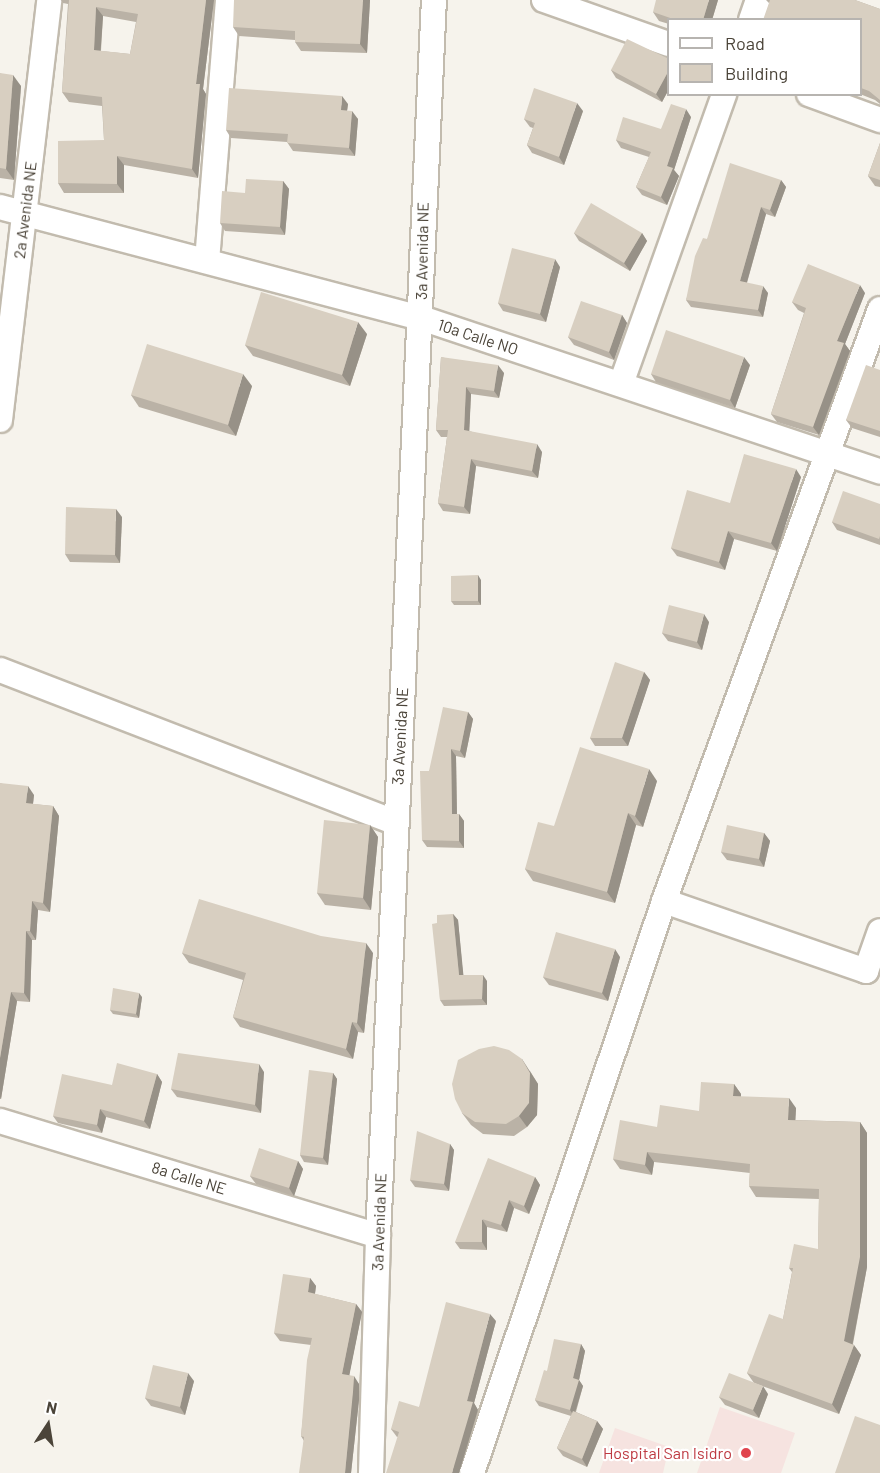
<!DOCTYPE html>
<html>
<head>
<meta charset="utf-8">
<style>
	body { margin:0 }
	#map { position:relative; width:880px; height:1473px; overflow:hidden; background:#f6f3ec; font-family:Barlow,sans-serif }
	div>[style] { position:absolute }
	[style*='--x'] { left:calc(var(--x)*1px); top:calc(var(--y)*1px); width:calc(var(--w)*1px); rotate:calc(var(--a)*1deg) }
	.medical>* { inset:0; background:#f6e3e0 }
	.roads { filter:drop-shadow(2px 0 #c2bbae) drop-shadow(-2px 0 #c2bbae) drop-shadow(0 2px #c2bbae) drop-shadow(0 -2px #c2bbae) }
	.minor>* { height:24px; margin:-12px; padding:0 12px; transform-origin:12px; border-radius:12px; background:#fff }
	.wall>* { inset:0; background:#bab2a6 }
	.shaded-wall>* { inset:0; background:#979187 }
	.building>* { inset:0; background:#d8cfc1 }
	.dots>* { width:16px; height:16px; translate:-50% -50%; box-sizing:border-box; border:3px solid #fff; border-radius:50% }
	span { translate:-50% -50%; white-space:nowrap; text-align:center; line-height:1.15; -webkit-text-stroke:4.5px #fff; paint-order:stroke }
	.street-label { font-size:16px; color:#4b4439 }
	.health-label { font-size:16px; color:#be3a42 }
	.right { translate:-100% -50%; text-align:right }
	.legend { position:absolute; left:667px; top:18px; width:195px; height:78px; box-sizing:border-box; background:#fff; border:2px solid #b7b4b0; margin:0; padding:8px 10px; list-style:none; font-size:18px; color:#4b4439 }
	.legend li { display:flex; align-items:center; gap:12px; height:30px }
	.legend b { width:30px; border:2px solid #b7b4b0 }
	.north { position:absolute; left:18px; top:1395px; width:60px; height:60px; -webkit-text-stroke:4px #fff; paint-order:stroke; rotate:12deg; font-size:16px; font-weight:700; line-height:24px; text-align:center; color:#4b4439 }
	.north::after { content:''; display:block; margin:auto; width:21px; height:27px; background:#4b4439; clip-path:polygon(50% 0,100% 100%,50% 72%,0 100%) }
</style>
</head>
<body>
<div id="map">
	<div class="medical">
		<div style="clip-path:polygon(720px 1407px,795px 1433px,781px 1473px,697px 1473px)"></div>
		<div style="clip-path:polygon(615px 1428px,669px 1447px,663px 1473px,599px 1473px)"></div>
	</div>
	<div class="roads">
		<div class="minor">
			<div style="--x:544;--y:0;--w:132;--a:19.5"></div>
			<div style="--x:751;--y:20;--w:21;--a:-71"></div>
			<div style="--x:809;--y:94;--w:76;--a:20.1"></div>
			<div style="--x:0;--y:207;--w:435;--a:14.8"></div>
			<div style="--x:421;--y:318;--w:484;--a:18.5"></div>
			<div style="--x:207;--y:261;--w:262;--a:-85.4"></div>
			<div style="--x:621;--y:384;--w:308;--a:-70.4"></div>
			<div style="--x:0;--y:420;--w:423;--a:-83.3"></div>
			<div style="--x:0;--y:670;--w:425;--a:21.1"></div>
			<div style="--x:664;--y:901;--w:214;--a:19.1"></div>
			<div style="--x:866;--y:971;--w:42;--a:-70.7"></div>
			<div style="--x:0;--y:1121;--w:395;--a:16.9"></div>
			<div style="--x:371;--y:1473;--w:237;--a:-88.3"></div>
			<div style="--x:378;--y:1236;--w:1237;--a:-87.41"></div>
			<div style="--x:472;--y:1473;--w:603;--a:-71.44"></div>
			<div style="--x:664;--y:901;--w:630;--a:-69.95"></div>
		</div>
	</div>
	<div class="wall">
		<div style="clip-path:polygon(evenodd,61px 0,214px 0,203px 89px,206px 94px,198px 178px,124px 165px,124px 193px,64px 193px,58px 183px,104px 140px,102px 106px,69px 102px,62px 92px,68px 4px,63px 3px,61px 0,103px 16px,136px 22px,130px 54px,101px 51px,103px 16px)"></div>
		<div style="clip-path:polygon(370px 0,367px 53px,301px 51px,295px 42px,295px 40px,239px 36px,233px 27px)"></div>
		<div style="clip-path:polygon(718px 0,712px 20px,669px 20px,669px 24px,659px 21px,653px 12px)"></div>
		<div style="clip-path:polygon(766px 0,855px 0,880px 9px,880px 104px,875px 100px,860px 94px,861px 94px,861px 20px,769px 3px)"></div>
		<div style="clip-path:polygon(669px 59px,669px 89px,662px 102px,616px 78px,611px 70px)"></div>
		<div style="clip-path:polygon(0 73px,21px 86px,14px 180px,0 178px)"></div>
		<div style="clip-path:polygon(348px 104px,347px 111px,358px 119px,355px 156px,293px 151px,287px 142px,231px 138px,226px 130px)"></div>
		<div style="clip-path:polygon(583px 111px,564px 165px,532px 153px,527px 145px,533px 128px,530px 127px,524px 119px)"></div>
		<div style="clip-path:polygon(691px 117px,674px 170px,679px 176px,667px 205px,642px 195px,636px 187px,649px 157px,621px 148px,616px 140px,661px 129px)"></div>
		<div style="clip-path:polygon(880px 143px,880px 187px,875px 186px,868px 176px)"></div>
		<div style="clip-path:polygon(781px 180px,786px 187px,775px 217px,766px 214px,747px 283px,768px 293px,763px 317px,691px 307px,686px 300px,707px 239px)"></div>
		<div style="clip-path:polygon(283px 181px,289px 189px,285px 235px,225px 231px,220px 223px,245px 193px)"></div>
		<div style="clip-path:polygon(574px 233px,642px 233px,647px 241px,630px 271px,579px 241px)"></div>
		<div style="clip-path:polygon(560px 267px,546px 322px,503px 311px,498px 303px)"></div>
		<div style="clip-path:polygon(865px 293px,845px 344px,850px 351px,819px 435px,777px 422px,771px 414px,804px 313px,798px 310px,792px 302px)"></div>
		<div style="clip-path:polygon(622px 315px,627px 323px,614px 360px,574px 345px,568px 337px)"></div>
		<div style="clip-path:polygon(367px 334px,350px 386px,253px 356px,245px 345px)"></div>
		<div style="clip-path:polygon(441px 357px,504px 373px,499px 398px,471px 394px,469px 431px,542px 452px,538px 478px,476px 466px,470px 514px,443px 511px,438px 503px,447px 437px,441px 437px,436px 430px)"></div>
		<div style="clip-path:polygon(750px 365px,735px 408px,656px 382px,651px 374px)"></div>
		<div style="clip-path:polygon(880px 370px,880px 437px,852px 428px,846px 420px)"></div>
		<div style="clip-path:polygon(252px 386px,236px 436px,139px 407px,131px 395px)"></div>
		<div style="clip-path:polygon(801px 477px,777px 551px,734px 539px,725px 570px,677px 556px,671px 548px)"></div>
		<div style="clip-path:polygon(880px 504px,880px 545px,837px 530px,832px 522px)"></div>
		<div style="clip-path:polygon(122px 517px,120px 563px,70px 562px,65px 554px)"></div>
		<div style="clip-path:polygon(481px 580px,481px 605px,454px 605px,451px 601px)"></div>
		<div style="clip-path:polygon(709px 622px,702px 650px,668px 641px,662px 633px)"></div>
		<div style="clip-path:polygon(644px 672px,650px 680px,628px 746px,595px 746px,590px 738px)"></div>
		<div style="clip-path:polygon(468px 712px,473px 719px,465px 758px,456px 756px,457px 814px,459px 814px,464px 821px,464px 848px,427px 847px,422px 840px,429px 771px)"></div>
		<div style="clip-path:polygon(657px 781px,643px 827px,636px 825px,615px 903px,533px 881px,525px 869px,554px 826px)"></div>
		<div style="clip-path:polygon(0 783px,34px 795px,33px 804px,53px 806px,59px 816px,50px 912px,38px 910px,36px 940px,32px 940px,30px 1002px,17px 1001px,1px 1099px,0 1099px)"></div>
		<div style="clip-path:polygon(370px 825px,378px 837px,371px 910px,325px 905px,317px 893px)"></div>
		<div style="clip-path:polygon(764px 833px,770px 841px,764px 867px,727px 860px,721px 852px)"></div>
		<div style="clip-path:polygon(453px 914px,458px 920px,463px 975px,487px 981px,487px 1005px,444px 1006px,440px 1000px,437px 923px)"></div>
		<div style="clip-path:polygon(182px 953px,373px 953px,364px 1033px,358px 1032px,353px 1059px,240px 1027px,233px 1017px,243px 980px,189px 963px)"></div>
		<div style="clip-path:polygon(620px 957px,608px 1001px,549px 985px,543px 977px)"></div>
		<div style="clip-path:polygon(142px 997px,139px 1018px,113px 1014px,110px 1010px)"></div>
		<div style="clip-path:polygon(530px 1071px,538px 1084px,537px 1115px,527px 1127px,514px 1136px,483px 1134px,471px 1125px,462px 1113px)"></div>
		<div style="clip-path:polygon(264px 1072px,261px 1113px,177px 1097px,171px 1089px)"></div>
		<div style="clip-path:polygon(333px 1073px,337px 1079px,328px 1165px,304px 1162px,300px 1155px)"></div>
		<div style="clip-path:polygon(157px 1074px,162px 1082px,150px 1129px,106px 1117px,102px 1133px,58px 1123px,53px 1116px,112px 1085px)"></div>
		<div style="clip-path:polygon(734px 1084px,741px 1094px,741px 1097px,796px 1108px,795px 1120px,860px 1122px,867px 1133px,867px 1267px,853px 1344px,861px 1355px,839px 1414px,754px 1383px,747px 1373px,783px 1319px,792px 1272px,789px 1268px,818px 1249px,819px 1199px,756px 1197px,749px 1186px,750px 1173px,654px 1162px,652px 1175px,620px 1169px,613px 1159px,657px 1127px,699px 1111px)"></div>
		<div style="clip-path:polygon(450px 1144px,454px 1150px,449px 1191px,415px 1187px,410px 1180px)"></div>
		<div style="clip-path:polygon(298px 1161px,303px 1169px,294px 1196px,256px 1184px,250px 1176px)"></div>
		<div style="clip-path:polygon(535px 1177px,540px 1185px,529px 1214px,514px 1208px,507px 1232px,487px 1227px,487px 1250px,460px 1249px,455px 1242px)"></div>
		<div style="clip-path:polygon(310px 1278px,316px 1286px,315px 1294px,356px 1304px,362px 1312px,349px 1375px,359px 1384px,359px 1400px,351px 1473px,300px 1473px,304px 1441px,301px 1436px,311px 1345px,280px 1341px,274px 1333px)"></div>
		<div style="clip-path:polygon(496px 1321px,474px 1403px,478px 1410px,397px 1437px,391px 1429px,419px 1407px)"></div>
		<div style="clip-path:polygon(581px 1344px,585px 1351px,579px 1380px,583px 1386px,576px 1412px,597px 1421px,603px 1429px,587px 1467px,563px 1456px,557px 1448px,571px 1416px,539px 1406px,535px 1400px,547px 1371px)"></div>
		<div style="clip-path:polygon(194px 1381px,185px 1415px,151px 1406px,145px 1398px)"></div>
		<div style="clip-path:polygon(768px 1394px,759px 1418px,725px 1405px,719px 1397px)"></div>
	</div>
	<div class="shaded-wall">
		<div style="clip-path:polygon(206px 0,214px 0,203px 89px,206px 94px,198px 178px,192px 169px,196px 84px)"></div>
		<div style="clip-path:polygon(363px 0,370px 0,367px 53px,360px 44px)"></div>
		<div style="clip-path:polygon(709px 0,718px 0,712px 20px,703px 20px)"></div>
		<div style="clip-path:polygon(96px 7px,103px 16px,100px 59px,94px 50px)"></div>
		<div style="clip-path:polygon(669px 70px,669px 89px,662px 102px,656px 94px)"></div>
		<div style="clip-path:polygon(13px 75px,21px 86px,14px 180px,6px 169px)"></div>
		<div style="clip-path:polygon(342px 96px,348px 104px,346px 118px,341px 110px)"></div>
		<div style="clip-path:polygon(577px 103px,583px 111px,564px 165px,559px 157px)"></div>
		<div style="clip-path:polygon(686px 109px,691px 117px,674px 170px,679px 176px,667px 205px,661px 197px,667px 166px)"></div>
		<div style="clip-path:polygon(352px 111px,358px 119px,355px 156px,349px 148px)"></div>
		<div style="clip-path:polygon(117px 156px,124px 165px,124px 193px,117px 184px)"></div>
		<div style="clip-path:polygon(781px 180px,786px 187px,775px 217px,770px 210px)"></div>
		<div style="clip-path:polygon(283px 181px,289px 189px,285px 235px,280px 227px)"></div>
		<div style="clip-path:polygon(761px 207px,766px 214px,745px 289px,740px 281px)"></div>
		<div style="clip-path:polygon(642px 233px,647px 241px,630px 271px,624px 263px)"></div>
		<div style="clip-path:polygon(555px 259px,560px 267px,546px 322px,540px 314px)"></div>
		<div style="clip-path:polygon(860px 285px,865px 293px,845px 344px,850px 351px,819px 435px,813px 427px,837px 341px)"></div>
		<div style="clip-path:polygon(763px 286px,768px 293px,763px 317px,758px 310px)"></div>
		<div style="clip-path:polygon(622px 315px,627px 323px,614px 360px,609px 352px)"></div>
		<div style="clip-path:polygon(358px 322px,367px 334px,350px 386px,342px 375px)"></div>
		<div style="clip-path:polygon(744px 357px,750px 365px,735px 408px,730px 400px)"></div>
		<div style="clip-path:polygon(498px 365px,504px 373px,499px 398px,494px 391px)"></div>
		<div style="clip-path:polygon(243px 374px,252px 386px,236px 436px,228px 425px)"></div>
		<div style="clip-path:polygon(466px 387px,471px 394px,469px 438px,464px 430px)"></div>
		<div style="clip-path:polygon(537px 444px,542px 452px,538px 478px,532px 471px)"></div>
		<div style="clip-path:polygon(471px 459px,476px 466px,470px 514px,464px 507px)"></div>
		<div style="clip-path:polygon(796px 469px,801px 477px,777px 551px,771px 543px)"></div>
		<div style="clip-path:polygon(116px 509px,122px 517px,120px 563px,115px 555px)"></div>
		<div style="clip-path:polygon(728px 531px,734px 539px,725px 570px,719px 562px)"></div>
		<div style="clip-path:polygon(478px 575px,481px 580px,481px 605px,478px 601px)"></div>
		<div style="clip-path:polygon(704px 614px,709px 622px,702px 650px,697px 642px)"></div>
		<div style="clip-path:polygon(644px 672px,650px 680px,628px 746px,622px 738px)"></div>
		<div style="clip-path:polygon(468px 712px,473px 719px,465px 758px,460px 751px)"></div>
		<div style="clip-path:polygon(451px 749px,456px 756px,457px 821px,452px 814px)"></div>
		<div style="clip-path:polygon(649px 769px,657px 781px,643px 827px,635px 816px)"></div>
		<div style="clip-path:polygon(28px 786px,34px 795px,32px 812px,26px 803px)"></div>
		<div style="clip-path:polygon(53px 806px,59px 816px,50px 912px,43px 903px)"></div>
		<div style="clip-path:polygon(628px 813px,636px 825px,615px 903px,607px 892px)"></div>
		<div style="clip-path:polygon(459px 814px,464px 821px,464px 848px,459px 841px)"></div>
		<div style="clip-path:polygon(370px 825px,378px 837px,371px 910px,363px 898px)"></div>
		<div style="clip-path:polygon(764px 833px,770px 841px,764px 867px,759px 859px)"></div>
		<div style="clip-path:polygon(32px 901px,38px 910px,36px 940px,30px 931px)"></div>
		<div style="clip-path:polygon(453px 914px,458px 920px,464px 981px,459px 975px)"></div>
		<div style="clip-path:polygon(26px 931px,32px 940px,30px 1002px,24px 993px)"></div>
		<div style="clip-path:polygon(366px 943px,373px 953px,364px 1033px,357px 1023px)"></div>
		<div style="clip-path:polygon(615px 949px,620px 957px,608px 1001px,602px 993px)"></div>
		<div style="clip-path:polygon(483px 975px,487px 981px,487px 1005px,482px 999px)"></div>
		<div style="clip-path:polygon(11px 992px,17px 1001px,1px 1099px,0 1097px,0 1058px)"></div>
		<div style="clip-path:polygon(139px 993px,142px 997px,139px 1018px,136px 1014px)"></div>
		<div style="clip-path:polygon(352px 1022px,358px 1032px,353px 1059px,346px 1049px)"></div>
		<div style="clip-path:polygon(522px 1059px,538px 1084px,537px 1115px,527px 1127px,519px 1116px)"></div>
		<div style="clip-path:polygon(259px 1064px,264px 1072px,261px 1113px,255px 1105px)"></div>
		<div style="clip-path:polygon(333px 1073px,337px 1079px,328px 1165px,323px 1158px)"></div>
		<div style="clip-path:polygon(157px 1074px,162px 1082px,150px 1129px,144px 1121px)"></div>
		<div style="clip-path:polygon(734px 1084px,741px 1094px,740px 1107px,733px 1096px)"></div>
		<div style="clip-path:polygon(789px 1098px,796px 1108px,795px 1130px,788px 1120px)"></div>
		<div style="clip-path:polygon(100px 1109px,106px 1117px,102px 1133px,97px 1125px)"></div>
		<div style="clip-path:polygon(860px 1122px,867px 1133px,867px 1267px,851px 1352px,844px 1341px)"></div>
		<div style="clip-path:polygon(450px 1144px,454px 1150px,449px 1191px,444px 1184px)"></div>
		<div style="clip-path:polygon(647px 1152px,654px 1162px,652px 1175px,645px 1165px)"></div>
		<div style="clip-path:polygon(298px 1161px,303px 1169px,294px 1196px,289px 1188px)"></div>
		<div style="clip-path:polygon(535px 1177px,540px 1185px,529px 1214px,524px 1206px)"></div>
		<div style="clip-path:polygon(509px 1200px,514px 1208px,507px 1232px,501px 1225px)"></div>
		<div style="clip-path:polygon(482px 1219px,487px 1227px,487px 1250px,482px 1242px)"></div>
		<div style="clip-path:polygon(310px 1278px,316px 1286px,314px 1300px,308px 1292px)"></div>
		<div style="clip-path:polygon(356px 1304px,362px 1312px,348px 1382px,342px 1374px)"></div>
		<div style="clip-path:polygon(490px 1314px,496px 1321px,474px 1403px,478px 1410px,459px 1473px,452px 1473px,467px 1401px)"></div>
		<div style="clip-path:polygon(581px 1344px,585px 1351px,579px 1380px,583px 1386px,574px 1416px,570px 1410px,573px 1378px)"></div>
		<div style="clip-path:polygon(854px 1345px,861px 1355px,839px 1414px,832px 1404px)"></div>
		<div style="clip-path:polygon(188px 1373px,194px 1381px,185px 1415px,180px 1407px)"></div>
		<div style="clip-path:polygon(354px 1376px,359px 1384px,359px 1400px,351px 1473px,345px 1473px)"></div>
		<div style="clip-path:polygon(763px 1386px,768px 1394px,759px 1418px,753px 1410px)"></div>
		<div style="clip-path:polygon(597px 1421px,603px 1429px,587px 1467px,582px 1459px)"></div>
	</div>
	<div class="building">
		<div style="clip-path:polygon(evenodd,69px 0,206px 0,196px 84px,200px 84px,192px 169px,117px 156px,117px 184px,58px 183px,58px 141px,104px 140px,102px 97px,62px 92px,69px 0,96px 7px,138px 14px,130px 54px,94px 50px,96px 7px)"></div>
		<div style="clip-path:polygon(234px 0,363px 0,360px 44px,295px 42px,295px 31px,233px 27px)"></div>
		<div style="clip-path:polygon(656px 0,709px 0,703px 20px,676px 20px,653px 12px)"></div>
		<div style="clip-path:polygon(770px 0,855px 0,880px 9px,880px 100px,869px 91px,861px 88px,861px 20px,763px 20px)"></div>
		<div style="clip-path:polygon(627px 39px,669px 59px,669px 70px,656px 94px,611px 70px)"></div>
		<div style="clip-path:polygon(0 73px,13px 75px,6px 169px,0 168px)"></div>
		<div style="clip-path:polygon(229px 88px,342px 96px,341px 110px,352px 111px,349px 148px,287px 143px,288px 134px,226px 130px)"></div>
		<div style="clip-path:polygon(534px 88px,577px 103px,559px 157px,527px 145px,535px 123px,524px 119px)"></div>
		<div style="clip-path:polygon(671px 104px,686px 109px,667px 166px,673px 168px,661px 197px,636px 187px,651px 152px,616px 140px,623px 117px,661px 129px)"></div>
		<div style="clip-path:polygon(880px 143px,880px 180px,868px 176px)"></div>
		<div style="clip-path:polygon(730px 163px,781px 180px,770px 210px,761px 207px,740px 281px,763px 286px,758px 310px,686px 300px,695px 256px,703px 238px,707px 239px)"></div>
		<div style="clip-path:polygon(246px 179px,283px 181px,280px 227px,220px 223px,222px 191px,245px 193px)"></div>
		<div style="clip-path:polygon(591px 203px,642px 233px,624px 263px,574px 233px)"></div>
		<div style="clip-path:polygon(512px 248px,555px 259px,540px 314px,498px 303px)"></div>
		<div style="clip-path:polygon(808px 264px,860px 285px,837px 341px,844px 343px,813px 427px,771px 414px,806px 308px,792px 302px)"></div>
		<div style="clip-path:polygon(261px 292px,358px 322px,342px 375px,245px 345px)"></div>
		<div style="clip-path:polygon(581px 301px,622px 315px,609px 352px,568px 337px)"></div>
		<div style="clip-path:polygon(666px 330px,744px 357px,730px 400px,651px 374px)"></div>
		<div style="clip-path:polygon(147px 344px,243px 374px,228px 425px,131px 395px)"></div>
		<div style="clip-path:polygon(441px 357px,498px 365px,494px 391px,466px 387px,464px 430px,537px 444px,532px 471px,471px 459px,464px 507px,438px 503px,448px 430px,436px 430px)"></div>
		<div style="clip-path:polygon(866px 365px,880px 370px,880px 431px,846px 420px)"></div>
		<div style="clip-path:polygon(744px 454px,796px 469px,771px 543px,728px 531px,719px 562px,671px 548px,687px 490px,730px 503px)"></div>
		<div style="clip-path:polygon(843px 491px,880px 504px,880px 536px,879px 539px,832px 522px)"></div>
		<div style="clip-path:polygon(66px 507px,116px 509px,115px 555px,65px 554px)"></div>
		<div style="clip-path:polygon(478px 575px,478px 601px,451px 601px,451px 576px)"></div>
		<div style="clip-path:polygon(669px 605px,704px 614px,697px 642px,662px 633px)"></div>
		<div style="clip-path:polygon(615px 662px,644px 672px,622px 738px,590px 738px)"></div>
		<div style="clip-path:polygon(443px 707px,468px 712px,460px 751px,451px 749px,452px 814px,459px 814px,459px 841px,422px 840px,420px 771px,429px 771px)"></div>
		<div style="clip-path:polygon(580px 747px,649px 769px,635px 816px,628px 813px,607px 892px,525px 869px,538px 822px,554px 826px)"></div>
		<div style="clip-path:polygon(0 783px,28px 786px,26px 803px,53px 806px,43px 903px,32px 901px,30px 931px,26px 931px,24px 993px,11px 992px,0 1058px)"></div>
		<div style="clip-path:polygon(324px 820px,370px 825px,363px 898px,317px 893px)"></div>
		<div style="clip-path:polygon(727px 825px,764px 833px,759px 859px,721px 852px)"></div>
		<div style="clip-path:polygon(199px 899px,321px 936px,366px 943px,357px 1023px,352px 1022px,346px 1049px,233px 1017px,246px 973px,182px 953px)"></div>
		<div style="clip-path:polygon(453px 914px,459px 975px,483px 975px,482px 999px,440px 1000px,432px 924px,437px 923px,437px 915px)"></div>
		<div style="clip-path:polygon(556px 932px,615px 949px,602px 993px,543px 977px)"></div>
		<div style="clip-path:polygon(113px 988px,139px 993px,136px 1014px,110px 1010px)"></div>
		<div style="clip-path:polygon(494px 1046px,509px 1050px,522px 1059px,530px 1073px,529px 1103px,519px 1116px,506px 1124px,475px 1122px,462px 1113px,455px 1099px,452px 1084px,458px 1060px,479px 1049px)"></div>
		<div style="clip-path:polygon(178px 1053px,259px 1064px,255px 1105px,171px 1089px)"></div>
		<div style="clip-path:polygon(117px 1063px,157px 1074px,144px 1121px,100px 1109px,97px 1125px,53px 1116px,62px 1074px,112px 1085px)"></div>
		<div style="clip-path:polygon(309px 1070px,333px 1073px,323px 1158px,300px 1155px)"></div>
		<div style="clip-path:polygon(701px 1082px,734px 1084px,733px 1096px,789px 1098px,788px 1120px,860px 1122px,860px 1257px,844px 1341px,854px 1345px,832px 1404px,747px 1373px,769px 1314px,783px 1319px,793px 1268px,789px 1268px,794px 1244px,818px 1249px,819px 1189px,749px 1186px,750px 1164px,647px 1152px,645px 1165px,613px 1159px,620px 1120px,657px 1127px,660px 1105px,699px 1111px)"></div>
		<div style="clip-path:polygon(417px 1131px,450px 1144px,444px 1184px,410px 1180px)"></div>
		<div style="clip-path:polygon(259px 1148px,298px 1161px,289px 1188px,250px 1176px)"></div>
		<div style="clip-path:polygon(488px 1158px,535px 1177px,524px 1206px,509px 1200px,501px 1225px,482px 1219px,482px 1242px,455px 1242px)"></div>
		<div style="clip-path:polygon(283px 1274px,310px 1278px,308px 1292px,356px 1304px,342px 1374px,354px 1376px,353px 1392px,345px 1473px,299px 1473px,304px 1437px,301px 1436px,307px 1360px,312px 1338px,274px 1333px)"></div>
		<div style="clip-path:polygon(446px 1302px,490px 1314px,467px 1401px,473px 1402px,452px 1473px,386px 1473px,399px 1432px,391px 1429px,399px 1401px,419px 1407px)"></div>
		<div style="clip-path:polygon(554px 1339px,581px 1344px,573px 1378px,579px 1380px,570px 1410px,535px 1400px,544px 1370px,547px 1371px)"></div>
		<div style="clip-path:polygon(153px 1365px,188px 1373px,180px 1407px,145px 1398px)"></div>
		<div style="clip-path:polygon(729px 1373px,763px 1386px,753px 1410px,719px 1397px)"></div>
		<div style="clip-path:polygon(573px 1411px,597px 1421px,582px 1459px,557px 1448px)"></div>
		<div style="clip-path:polygon(855px 1416px,880px 1425px,880px 1473px,835px 1473px)"></div>
	</div>
	<div class="dots">
		<div style="left:746px;top:1453px;background:#e0444e"></div>
	</div>
	<div class="street-label">
		<span style="left:25px;top:210px;rotate:-83deg">2a Avenida NE</span>
		<span style="left:422px;top:251px;rotate:-89deg">3a Avenida NE</span>
		<span style="left:478px;top:337px;rotate:18deg">10a Calle NO</span>
		<span style="left:400px;top:736px;rotate:-87deg">3a Avenida NE</span>
		<span style="left:189px;top:1178px;rotate:17deg">8a Calle NE</span>
		<span style="left:379px;top:1222px;rotate:-88deg">3a Avenida NE</span>
	</div>
	<div class="health-label">
		<span class="right" style="left:732px;top:1453px">Hospital San Isidro</span>
	</div>
	<ul class="legend">
	<li><b style="height:8px;background:#fff"></b>Road</li>
	<li><b style="height:16px;background:#d8cfc1"></b>Building</li>
	</ul>
	<div class="north">N</div>
</div>
</body>
</html>
